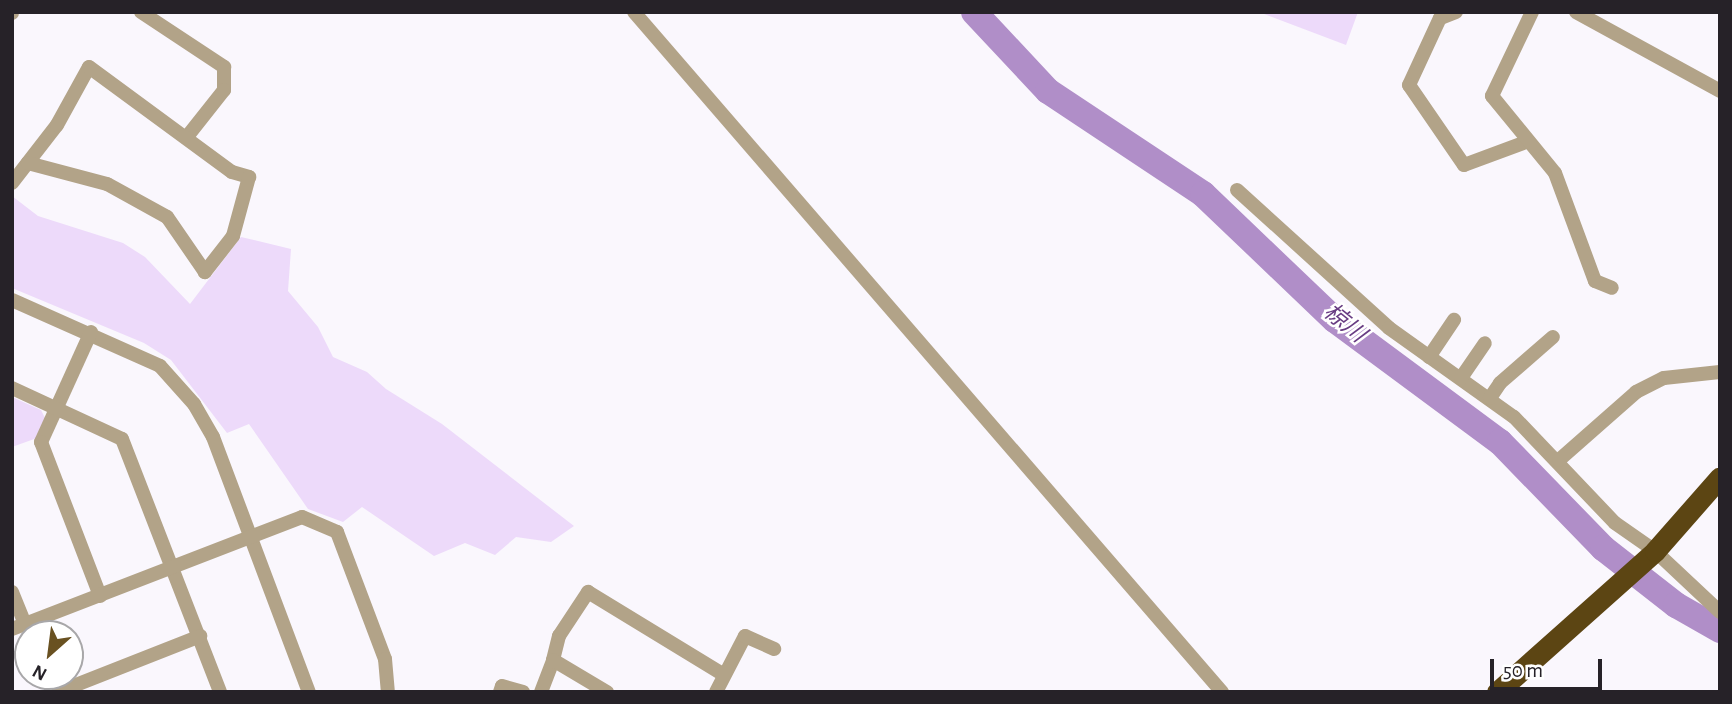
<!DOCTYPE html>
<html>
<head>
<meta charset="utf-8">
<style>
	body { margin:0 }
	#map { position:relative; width:1732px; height:704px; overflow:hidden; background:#faf7fd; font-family:"Alegreya Sans","Noto Sans JP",sans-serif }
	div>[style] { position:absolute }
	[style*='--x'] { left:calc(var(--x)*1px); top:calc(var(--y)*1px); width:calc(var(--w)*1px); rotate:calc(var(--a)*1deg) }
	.green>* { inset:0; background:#eddafa }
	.river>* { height:26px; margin:-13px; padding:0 13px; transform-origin:13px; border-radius:13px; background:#b08ec8 }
	.minor>* { height:14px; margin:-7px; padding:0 7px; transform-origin:7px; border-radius:7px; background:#b2a388 }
	.highway>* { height:21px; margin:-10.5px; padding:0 10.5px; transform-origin:10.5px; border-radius:10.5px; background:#5c4513 }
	span { translate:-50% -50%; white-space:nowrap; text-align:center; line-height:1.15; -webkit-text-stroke:5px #fff; paint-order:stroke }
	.water-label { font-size:23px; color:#683c83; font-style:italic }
	.frame { position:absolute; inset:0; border:14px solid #262228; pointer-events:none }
	.north { position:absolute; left:14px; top:620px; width:70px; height:70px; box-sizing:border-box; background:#fff; border:2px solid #a8a7a9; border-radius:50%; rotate:208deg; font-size:19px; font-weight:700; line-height:28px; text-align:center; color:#262228 }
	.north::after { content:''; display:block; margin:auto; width:24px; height:32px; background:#695121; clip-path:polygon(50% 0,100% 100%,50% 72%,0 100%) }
	.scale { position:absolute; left:1490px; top:659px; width:112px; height:32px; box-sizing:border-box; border:4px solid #262228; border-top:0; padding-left:9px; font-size:21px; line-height:24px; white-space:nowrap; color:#262228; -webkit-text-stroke:5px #fff; paint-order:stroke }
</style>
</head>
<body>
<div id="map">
	<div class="green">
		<div style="clip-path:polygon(1259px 12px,1358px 12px,1346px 45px)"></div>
		<div style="clip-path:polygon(12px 196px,38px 216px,123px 243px,145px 257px,190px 304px,241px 237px,291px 249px,288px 291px,318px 327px,333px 357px,367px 372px,386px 389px,442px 424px,574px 526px,551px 542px,516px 537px,495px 555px,465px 543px,434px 556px,362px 507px,343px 522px,308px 509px,249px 424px,227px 433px,171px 360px,144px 343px,12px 288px)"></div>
		<div style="clip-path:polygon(12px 397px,41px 410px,46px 420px,37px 438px,12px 447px)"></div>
	</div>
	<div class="river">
		<div style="--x:974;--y:12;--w:108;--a:46.9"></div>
		<div style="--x:1048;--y:91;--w:186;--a:33.6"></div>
		<div style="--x:1203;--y:194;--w:182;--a:43.7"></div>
		<div style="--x:1335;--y:320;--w:205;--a:36.5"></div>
		<div style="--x:1500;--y:442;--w:148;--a:45.8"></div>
		<div style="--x:1603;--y:548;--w:93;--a:38"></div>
		<div style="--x:1676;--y:605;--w:51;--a:29.6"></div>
	</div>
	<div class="minor">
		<div style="--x:141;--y:12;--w:100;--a:33.5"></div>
		<div style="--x:224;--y:67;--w:23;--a:90"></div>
		<div style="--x:224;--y:90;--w:61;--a:128.4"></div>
		<div style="--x:634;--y:12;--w:899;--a:49.15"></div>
		<div style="--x:1456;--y:12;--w:17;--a:159"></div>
		<div style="--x:1440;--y:18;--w:74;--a:114.8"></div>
		<div style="--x:1409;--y:85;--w:97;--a:55.5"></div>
		<div style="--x:1464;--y:165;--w:66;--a:-20.4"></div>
		<div style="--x:1532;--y:12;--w:93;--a:115.5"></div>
		<div style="--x:1492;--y:96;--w:99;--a:50.7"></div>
		<div style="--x:1555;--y:173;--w:115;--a:69.7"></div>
		<div style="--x:1595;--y:281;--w:18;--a:22"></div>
		<div style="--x:1576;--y:12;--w:164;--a:28.7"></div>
		<div style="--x:12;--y:13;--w:1;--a:-90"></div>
		<div style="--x:12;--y:183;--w:73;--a:-52.2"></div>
		<div style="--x:57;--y:125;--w:66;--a:-61.1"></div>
		<div style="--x:89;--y:67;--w:177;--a:36.3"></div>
		<div style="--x:232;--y:172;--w:18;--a:16"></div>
		<div style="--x:249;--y:177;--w:61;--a:105.2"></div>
		<div style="--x:233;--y:236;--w:46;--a:127.9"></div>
		<div style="--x:205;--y:272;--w:67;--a:-124.6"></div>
		<div style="--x:167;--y:217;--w:68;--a:-151.2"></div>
		<div style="--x:107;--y:184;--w:82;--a:-165.1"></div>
		<div style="--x:1237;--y:190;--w:205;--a:42.2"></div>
		<div style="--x:1389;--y:328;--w:153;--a:35.5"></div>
		<div style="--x:1514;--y:417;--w:146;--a:46.4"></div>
		<div style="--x:1615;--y:523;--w:49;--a:35"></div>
		<div style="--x:1655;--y:551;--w:89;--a:43.2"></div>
		<div style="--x:12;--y:300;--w:162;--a:24"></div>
		<div style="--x:160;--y:366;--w:51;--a:48.2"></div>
		<div style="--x:194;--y:404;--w:38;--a:60"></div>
		<div style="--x:213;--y:437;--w:272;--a:69.4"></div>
		<div style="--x:91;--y:332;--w:121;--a:114.4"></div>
		<div style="--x:41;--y:442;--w:165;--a:69"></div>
		<div style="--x:1429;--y:357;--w:45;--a:-56"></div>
		<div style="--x:1461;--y:378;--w:42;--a:-55.6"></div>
		<div style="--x:12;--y:388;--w:121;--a:24.9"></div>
		<div style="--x:122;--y:439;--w:271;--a:68.8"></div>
		<div style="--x:1490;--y:398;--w:18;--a:-56"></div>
		<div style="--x:1500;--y:383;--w:70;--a:-41"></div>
		<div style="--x:1559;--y:460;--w:103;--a:-41.4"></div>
		<div style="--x:1636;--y:392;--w:31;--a:-27"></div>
		<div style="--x:1664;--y:378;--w:56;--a:-6.1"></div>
		<div style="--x:12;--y:592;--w:35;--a:68"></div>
		<div style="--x:12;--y:629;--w:311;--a:-21.1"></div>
		<div style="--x:302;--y:517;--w:38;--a:23"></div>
		<div style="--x:337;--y:532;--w:136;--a:69.3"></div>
		<div style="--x:385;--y:659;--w:33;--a:85"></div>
		<div style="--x:553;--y:660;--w:25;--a:-76"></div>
		<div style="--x:559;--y:636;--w:53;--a:-56.6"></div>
		<div style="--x:588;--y:592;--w:159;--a:31.4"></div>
		<div style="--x:58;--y:692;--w:153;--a:-21.5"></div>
		<div style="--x:500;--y:692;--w:6;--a:-72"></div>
		<div style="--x:502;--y:686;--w:22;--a:16"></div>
		<div style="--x:541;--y:692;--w:34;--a:-69"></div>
		<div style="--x:553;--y:660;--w:63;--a:30.7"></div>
		<div style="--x:716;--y:692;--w:63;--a:-62.6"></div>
		<div style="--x:745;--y:636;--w:32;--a:24"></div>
	</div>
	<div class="highway">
		<div style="--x:1497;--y:692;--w:212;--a:-41.7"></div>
		<div style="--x:1655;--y:551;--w:98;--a:-48.7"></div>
	</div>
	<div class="water-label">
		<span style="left:1344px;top:324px;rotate:39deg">椋川</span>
	</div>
	<div class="frame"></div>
	<div class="north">N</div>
	<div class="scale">50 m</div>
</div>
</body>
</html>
